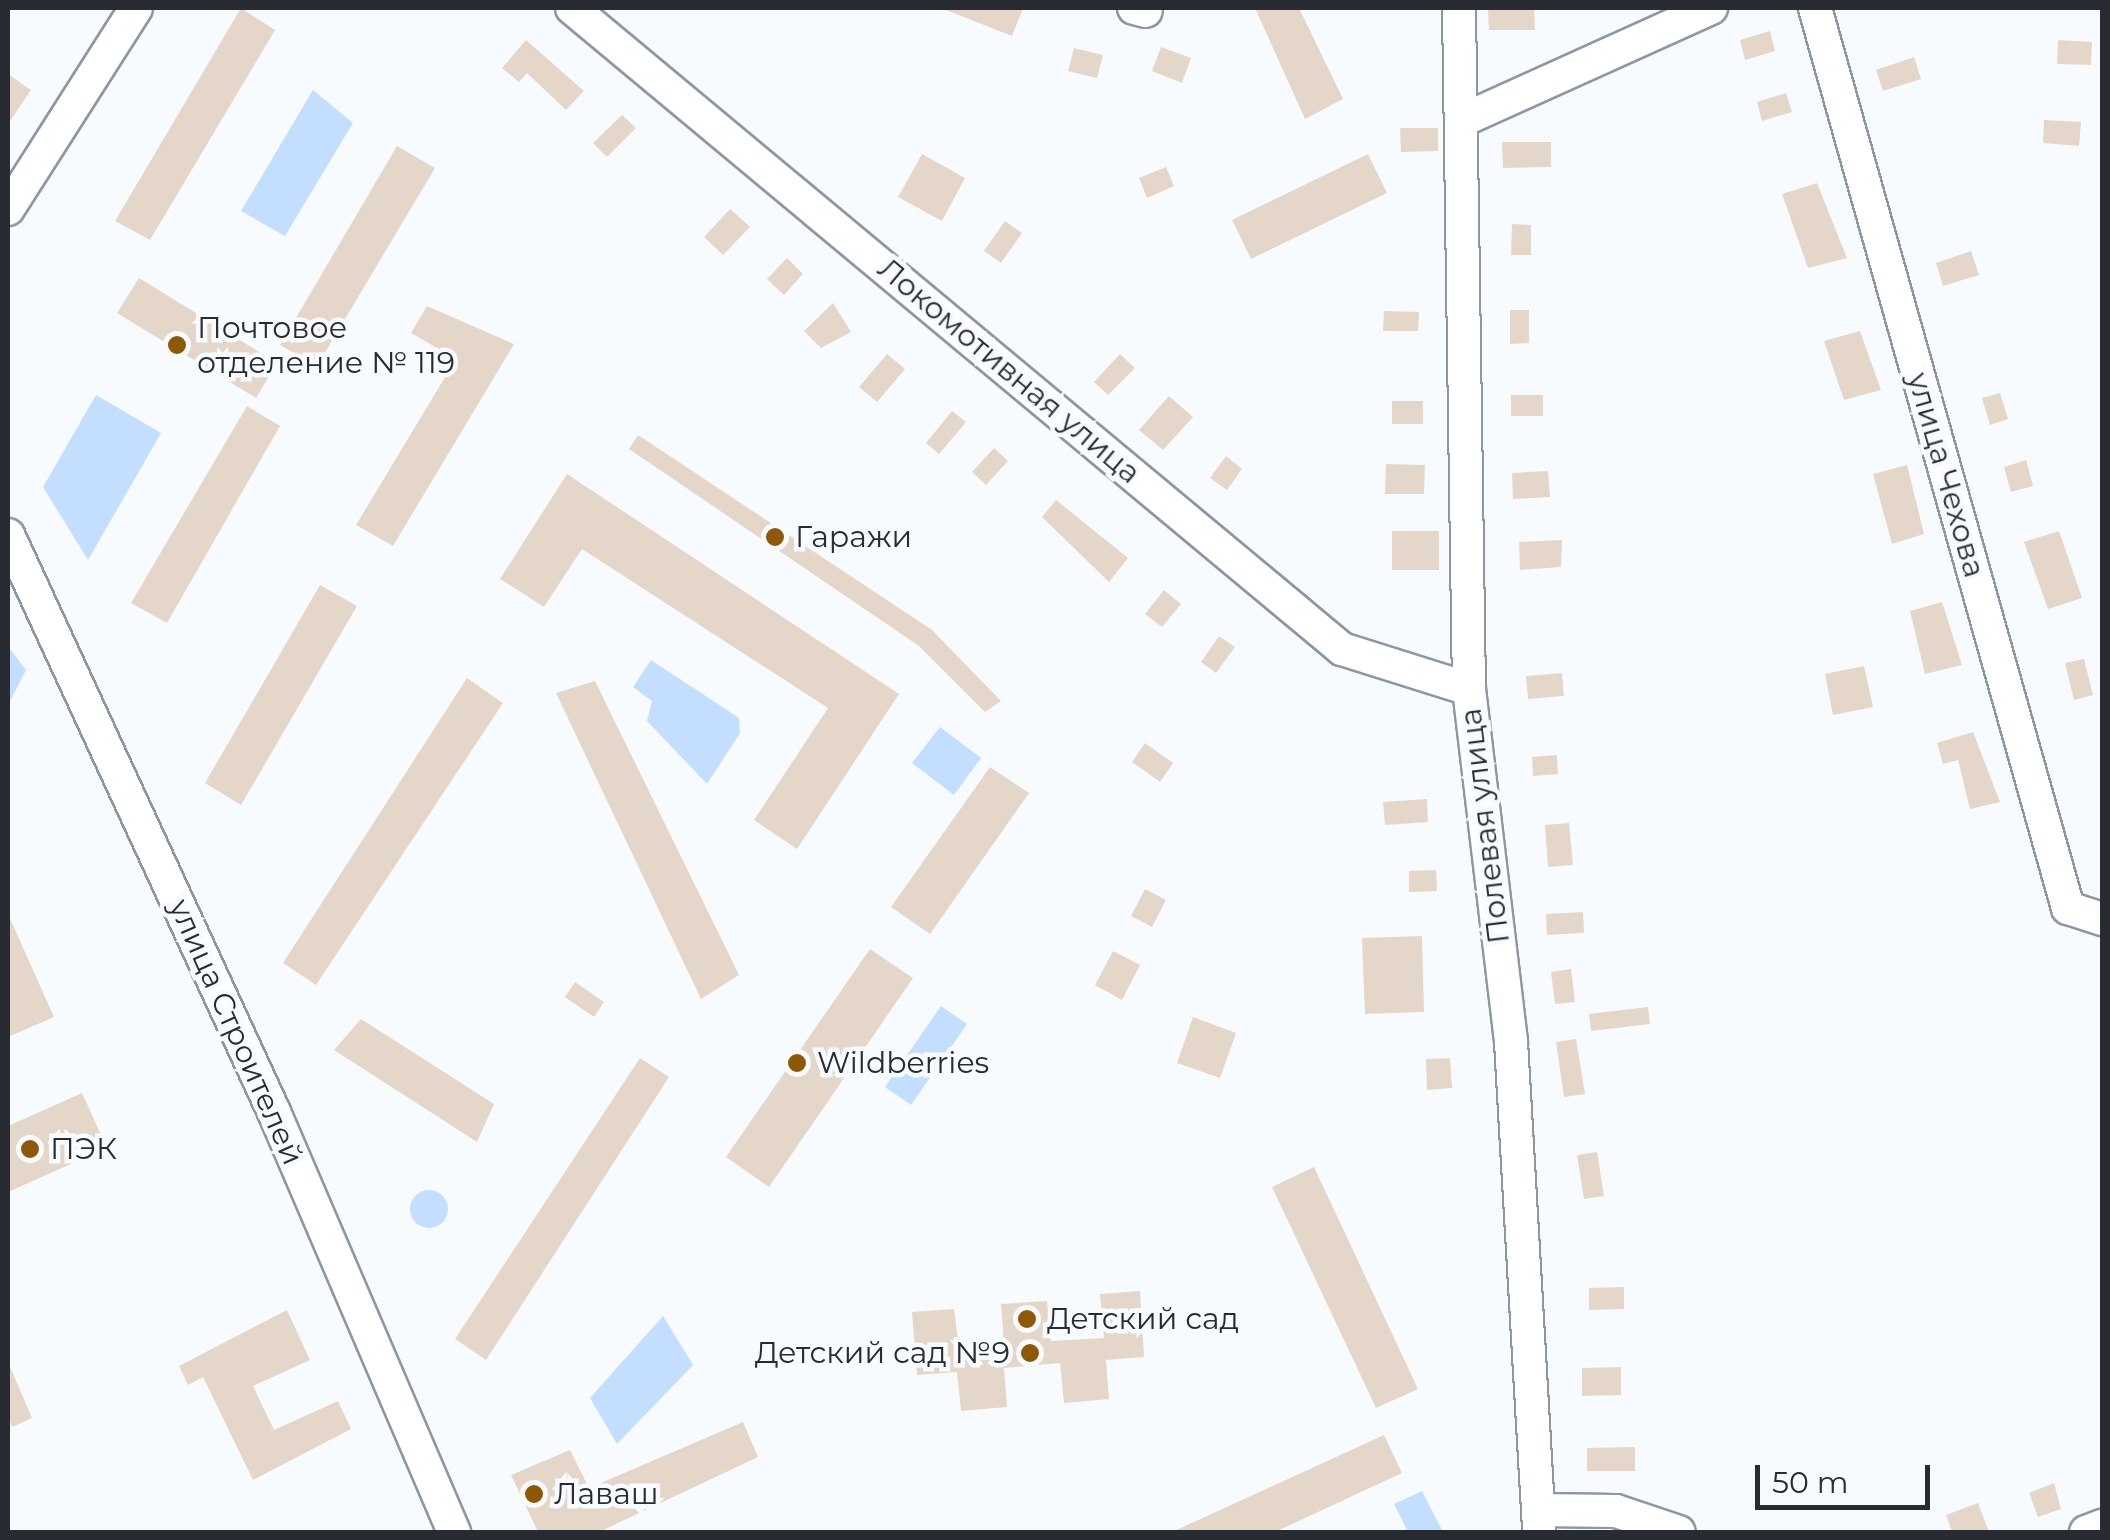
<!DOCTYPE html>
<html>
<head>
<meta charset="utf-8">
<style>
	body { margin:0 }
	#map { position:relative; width:2110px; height:1540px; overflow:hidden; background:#f8fbfe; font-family:Montserrat,sans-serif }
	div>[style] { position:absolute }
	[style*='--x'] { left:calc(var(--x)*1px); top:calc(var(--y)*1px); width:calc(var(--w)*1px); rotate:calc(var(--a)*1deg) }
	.green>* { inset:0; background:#c4deff }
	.round { border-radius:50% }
	.building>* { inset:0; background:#e4d7c9 }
	.roads { filter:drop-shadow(2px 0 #8c97a4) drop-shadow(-2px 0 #8c97a4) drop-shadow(0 2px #8c97a4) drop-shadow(0 -2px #8c97a4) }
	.minor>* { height:32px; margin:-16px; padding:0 16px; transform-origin:16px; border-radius:16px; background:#fff }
	.dots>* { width:28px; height:28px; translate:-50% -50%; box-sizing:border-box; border:5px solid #f8fbfe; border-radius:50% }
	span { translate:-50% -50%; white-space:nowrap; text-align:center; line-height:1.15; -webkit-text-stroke:9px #f8fbfe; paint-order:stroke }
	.poi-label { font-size:30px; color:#282c32 }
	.left { translate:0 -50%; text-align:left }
	.right { translate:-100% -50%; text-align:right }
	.street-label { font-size:30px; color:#282c32 }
	.frame { position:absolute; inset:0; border:10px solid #282c32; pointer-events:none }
	.scale { position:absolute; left:1755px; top:1465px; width:175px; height:45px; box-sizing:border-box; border:5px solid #282c32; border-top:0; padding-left:12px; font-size:30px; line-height:35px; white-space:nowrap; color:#282c32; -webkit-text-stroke:8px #f8fbfe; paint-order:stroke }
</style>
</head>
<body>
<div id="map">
	<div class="green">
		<div style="clip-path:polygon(313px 90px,353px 123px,285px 236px,241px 211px)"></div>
		<div style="clip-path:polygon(96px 395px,161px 433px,88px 560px,43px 487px)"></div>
		<div style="clip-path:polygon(8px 646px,26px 670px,8px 705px)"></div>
		<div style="clip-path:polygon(651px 660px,739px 718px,740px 733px,707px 784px,647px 721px,652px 701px,633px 687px)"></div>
		<div style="clip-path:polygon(940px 727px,981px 758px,954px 795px,912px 763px)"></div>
		<div style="clip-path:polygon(941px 1006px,967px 1024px,911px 1105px,885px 1087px)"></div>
		<div class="round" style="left:410px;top:1190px;width:38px;height:38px"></div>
		<div style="clip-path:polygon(663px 1316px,693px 1365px,617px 1444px,590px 1398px)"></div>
		<div style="clip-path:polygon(1422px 1491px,1443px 1532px,1408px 1532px,1394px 1504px)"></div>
	</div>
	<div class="building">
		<div style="clip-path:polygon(241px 8px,275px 30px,150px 240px,115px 221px)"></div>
		<div style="clip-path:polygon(941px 8px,1023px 8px,1012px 36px)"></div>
		<div style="clip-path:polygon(1255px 8px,1299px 8px,1343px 99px,1305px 119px)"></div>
		<div style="clip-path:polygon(1488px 8px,1534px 8px,1535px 30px,1489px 30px)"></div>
		<div style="clip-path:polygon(1770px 31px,1775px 51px,1745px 60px,1740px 40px)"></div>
		<div style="clip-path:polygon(526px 40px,584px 91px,566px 110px,527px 73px,519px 82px,502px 68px)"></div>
		<div style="clip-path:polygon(2058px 40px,2092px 42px,2091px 65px,2057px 64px)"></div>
		<div style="clip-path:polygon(1161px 47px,1191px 58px,1182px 83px,1152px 71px)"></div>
		<div style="clip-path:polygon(1074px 48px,1103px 55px,1097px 78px,1068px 71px)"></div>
		<div style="clip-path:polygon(1914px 57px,1921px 79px,1883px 91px,1876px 70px)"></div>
		<div style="clip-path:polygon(8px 74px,31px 90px,8px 124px)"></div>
		<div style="clip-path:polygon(1786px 93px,1792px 112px,1762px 121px,1757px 102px)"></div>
		<div style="clip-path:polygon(622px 115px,636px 128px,607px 157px,593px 143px)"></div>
		<div style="clip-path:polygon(2044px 120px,2081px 122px,2079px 146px,2043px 143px)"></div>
		<div style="clip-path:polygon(1400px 128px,1438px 128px,1438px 151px,1401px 152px)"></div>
		<div style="clip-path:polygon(1502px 142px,1551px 142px,1551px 167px,1503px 168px)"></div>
		<div style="clip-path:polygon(397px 146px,435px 168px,317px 366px,280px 345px)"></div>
		<div style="clip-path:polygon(922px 154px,965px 178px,942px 221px,898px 197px)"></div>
		<div style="clip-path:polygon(1368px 154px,1387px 193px,1251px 259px,1232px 220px)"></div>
		<div style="clip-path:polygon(1166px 167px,1174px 186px,1147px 198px,1139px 178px)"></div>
		<div style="clip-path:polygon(1817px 183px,1847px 258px,1808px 268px,1782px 194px)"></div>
		<div style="clip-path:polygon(730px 209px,750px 227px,723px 255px,704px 237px)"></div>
		<div style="clip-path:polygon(1005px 221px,1022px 233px,1001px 263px,984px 251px)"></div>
		<div style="clip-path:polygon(1512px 224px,1531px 225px,1531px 255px,1511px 255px)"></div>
		<div style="clip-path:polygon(1971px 251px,1979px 275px,1943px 286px,1936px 263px)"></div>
		<div style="clip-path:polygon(787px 258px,803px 274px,784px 295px,767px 279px)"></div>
		<div style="clip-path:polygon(139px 278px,277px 363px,256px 398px,117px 313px)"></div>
		<div style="clip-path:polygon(833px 303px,851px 332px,821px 348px,804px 331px)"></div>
		<div style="clip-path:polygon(427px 306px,514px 344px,393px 546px,356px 525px,456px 359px,411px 333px)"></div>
		<div style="clip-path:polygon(1510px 310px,1529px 310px,1529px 343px,1510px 344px)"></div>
		<div style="clip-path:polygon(1384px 311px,1419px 312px,1418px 331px,1383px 331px)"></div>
		<div style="clip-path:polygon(1860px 331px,1881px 390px,1844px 400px,1824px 341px)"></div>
		<div style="clip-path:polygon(887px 354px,905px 369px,877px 402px,859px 387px)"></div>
		<div style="clip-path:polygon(1120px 354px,1135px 368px,1108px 395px,1094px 382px)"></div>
		<div style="clip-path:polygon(2000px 393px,2008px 419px,1990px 425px,1982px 398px)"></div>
		<div style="clip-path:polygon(1511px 395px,1543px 395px,1543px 416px,1511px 416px)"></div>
		<div style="clip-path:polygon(1169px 396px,1193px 417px,1163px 450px,1139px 430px)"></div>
		<div style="clip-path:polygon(1392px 401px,1423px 401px,1423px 424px,1392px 424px)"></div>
		<div style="clip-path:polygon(247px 406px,280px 426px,167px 623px,131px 603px)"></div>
		<div style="clip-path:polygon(952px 411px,966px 422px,939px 454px,926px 443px)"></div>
		<div style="clip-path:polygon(638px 435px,932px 630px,1001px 701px,985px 712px,919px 646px,629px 449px)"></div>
		<div style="clip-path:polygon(994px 448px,1008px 461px,986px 485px,972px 472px)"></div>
		<div style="clip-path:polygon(1226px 456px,1242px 469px,1227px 490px,1210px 478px)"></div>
		<div style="clip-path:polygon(2026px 460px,2033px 486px,2011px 492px,2004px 467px)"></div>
		<div style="clip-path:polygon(1386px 464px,1425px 465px,1424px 494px,1385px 494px)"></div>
		<div style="clip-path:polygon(1907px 465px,1924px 534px,1892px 544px,1873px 474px)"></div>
		<div style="clip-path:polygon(1548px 471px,1550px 497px,1513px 499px,1512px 473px)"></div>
		<div style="clip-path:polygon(567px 474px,899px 694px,797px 849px,754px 820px,828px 708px,582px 549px,544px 607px,500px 579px)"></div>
		<div style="clip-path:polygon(1056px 500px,1128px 558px,1109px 582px,1042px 517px)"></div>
		<div style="clip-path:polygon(1392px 531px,1439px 531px,1439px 570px,1392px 570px)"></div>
		<div style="clip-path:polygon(2059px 531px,2082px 598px,2048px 609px,2024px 542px)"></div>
		<div style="clip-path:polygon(1562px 540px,1561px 567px,1520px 570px,1519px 542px)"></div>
		<div style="clip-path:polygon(320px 585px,357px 606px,241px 805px,205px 783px)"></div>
		<div style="clip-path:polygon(1164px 590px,1181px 604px,1162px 627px,1145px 614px)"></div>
		<div style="clip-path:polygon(1942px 602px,1962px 665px,1925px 674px,1910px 611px)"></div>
		<div style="clip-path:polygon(1219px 636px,1235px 647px,1216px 673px,1201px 662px)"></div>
		<div style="clip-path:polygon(2084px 659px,2093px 695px,2074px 700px,2065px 663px)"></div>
		<div style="clip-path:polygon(1864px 666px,1873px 707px,1833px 715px,1825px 674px)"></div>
		<div style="clip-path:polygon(1562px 673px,1564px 696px,1528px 699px,1526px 676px)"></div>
		<div style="clip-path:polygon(467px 678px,503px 703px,316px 985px,283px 963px)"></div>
		<div style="clip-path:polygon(595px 681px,739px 975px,701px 999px,556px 693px)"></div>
		<div style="clip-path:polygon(1973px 732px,2000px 802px,1970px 809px,1958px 760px,1943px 764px,1937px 743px)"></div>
		<div style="clip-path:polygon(1145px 743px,1173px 763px,1160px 782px,1132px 762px)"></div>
		<div style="clip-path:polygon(1557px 755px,1558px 774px,1533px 776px,1532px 757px)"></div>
		<div style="clip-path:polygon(990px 767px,1029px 793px,930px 934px,891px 907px)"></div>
		<div style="clip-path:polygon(1427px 799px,1428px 822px,1385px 825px,1383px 802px)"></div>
		<div style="clip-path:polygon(1569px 823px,1573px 865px,1548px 867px,1545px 825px)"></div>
		<div style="clip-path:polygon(1436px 870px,1437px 891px,1409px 892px,1409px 871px)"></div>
		<div style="clip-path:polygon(1145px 889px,1166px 900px,1152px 927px,1131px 916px)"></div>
		<div style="clip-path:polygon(1583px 912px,1584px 933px,1547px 935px,1546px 914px)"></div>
		<div style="clip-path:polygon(8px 914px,54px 1017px,8px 1037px)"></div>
		<div style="clip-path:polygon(1422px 936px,1424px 1012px,1365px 1014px,1362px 938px)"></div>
		<div style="clip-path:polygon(870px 949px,913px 978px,769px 1187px,726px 1157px)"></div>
		<div style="clip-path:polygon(1113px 951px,1140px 965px,1122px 1000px,1095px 985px)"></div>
		<div style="clip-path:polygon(1571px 969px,1575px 1002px,1555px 1004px,1551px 972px)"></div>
		<div style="clip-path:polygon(575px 982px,604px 1002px,594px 1017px,565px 997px)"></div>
		<div style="clip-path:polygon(1648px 1007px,1650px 1024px,1591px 1031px,1589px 1014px)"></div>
		<div style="clip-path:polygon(1193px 1017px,1236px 1033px,1220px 1078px,1177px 1063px)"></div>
		<div style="clip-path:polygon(361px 1019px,494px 1104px,477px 1142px,334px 1050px)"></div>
		<div style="clip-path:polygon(1576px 1039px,1585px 1094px,1564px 1097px,1556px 1042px)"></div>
		<div style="clip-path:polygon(640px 1058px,669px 1077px,486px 1360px,455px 1339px)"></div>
		<div style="clip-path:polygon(1450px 1058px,1452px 1088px,1427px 1090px,1426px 1059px)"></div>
		<div style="clip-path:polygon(82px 1093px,107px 1148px,8px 1192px,8px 1126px)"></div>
		<div style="clip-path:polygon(1597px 1152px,1604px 1196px,1584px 1199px,1577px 1155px)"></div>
		<div style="clip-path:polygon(1314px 1167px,1418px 1389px,1376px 1408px,1272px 1187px)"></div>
		<div style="clip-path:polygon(1624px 1287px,1624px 1309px,1589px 1310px,1589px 1288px)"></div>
		<div style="clip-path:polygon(1140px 1291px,1144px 1357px,1106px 1360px,1109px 1399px,1064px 1403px,1060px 1363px,1004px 1368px,1007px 1407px,961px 1411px,957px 1372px,917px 1375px,912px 1312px,954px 1309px,959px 1349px,1004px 1345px,1001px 1304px,1047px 1301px,1051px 1341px,1104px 1338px,1100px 1294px)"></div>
		<div style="clip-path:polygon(287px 1310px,310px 1360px,253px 1386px,274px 1430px,338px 1401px,351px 1429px,253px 1480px,203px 1377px,188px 1385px,179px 1366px)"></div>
		<div style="clip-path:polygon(8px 1362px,32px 1418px,12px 1427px,8px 1416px)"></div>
		<div style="clip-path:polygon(1621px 1367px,1621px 1395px,1582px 1396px,1582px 1368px)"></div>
		<div style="clip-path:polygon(743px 1422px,758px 1457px,599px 1532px,538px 1532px,511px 1475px,570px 1450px,589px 1488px)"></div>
		<div style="clip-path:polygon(1384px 1435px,1402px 1473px,1275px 1532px,1172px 1532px)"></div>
		<div style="clip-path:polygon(1635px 1447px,1635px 1471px,1587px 1471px,1587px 1448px)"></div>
		<div style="clip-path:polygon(2054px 1483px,2061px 1509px,2038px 1517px,2029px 1493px)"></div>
		<div style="clip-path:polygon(1978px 1503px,1989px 1532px,1952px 1532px,1946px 1515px)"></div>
	</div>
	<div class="roads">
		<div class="minor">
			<div style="--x:572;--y:8;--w:1002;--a:39.78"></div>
			<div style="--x:1342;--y:649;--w:133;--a:17.5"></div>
			<div style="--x:1134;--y:8;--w:12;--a:14"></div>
			<div style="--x:1459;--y:8;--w:681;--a:89.16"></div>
			<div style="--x:1469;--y:689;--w:355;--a:83.2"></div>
			<div style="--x:1511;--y:1042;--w:491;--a:86.7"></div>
			<div style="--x:1815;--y:8;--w:935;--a:74.3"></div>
			<div style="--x:2068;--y:908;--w:36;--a:18"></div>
			<div style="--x:1465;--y:119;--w:270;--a:-24.3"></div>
			<div style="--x:8;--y:209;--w:238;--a:-57.5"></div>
			<div style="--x:8;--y:535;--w:635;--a:65.25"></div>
			<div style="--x:274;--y:1112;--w:457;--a:66.8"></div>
			<div style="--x:1538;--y:1510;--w:78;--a:0.7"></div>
			<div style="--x:1616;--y:1511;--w:66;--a:18.4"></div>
			<div style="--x:2086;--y:1532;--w:17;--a:-21"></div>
		</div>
	</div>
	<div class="dots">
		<div style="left:177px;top:345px;background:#8d5909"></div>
		<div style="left:775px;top:537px;background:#8d5909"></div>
		<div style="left:797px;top:1063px;background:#8d5909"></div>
		<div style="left:30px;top:1149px;background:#8d5909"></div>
		<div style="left:1027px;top:1319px;background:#8d5909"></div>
		<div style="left:1030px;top:1353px;background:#8d5909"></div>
		<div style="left:534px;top:1494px;background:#8d5909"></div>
	</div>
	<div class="poi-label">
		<span class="left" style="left:197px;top:345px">Почтовое<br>отделение № 119</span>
		<span class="left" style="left:795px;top:537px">Гаражи</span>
		<span class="left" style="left:817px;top:1063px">Wildberries</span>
		<span class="left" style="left:50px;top:1149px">ПЭК</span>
		<span class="left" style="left:1047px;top:1319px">Детский сад</span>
		<span class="right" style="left:1010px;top:1353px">Детский сад №9</span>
		<span class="left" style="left:554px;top:1494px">Лаваш</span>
	</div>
	<div class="street-label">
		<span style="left:1009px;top:371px;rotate:40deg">Локомотивная улица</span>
		<span style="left:1946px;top:475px;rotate:74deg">улица Чехова</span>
		<span style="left:1485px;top:826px;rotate:-97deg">Полевая улица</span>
		<span style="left:236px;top:1032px;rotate:66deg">улица Строителей</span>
	</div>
	<div class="frame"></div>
	<div class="scale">50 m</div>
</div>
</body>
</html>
